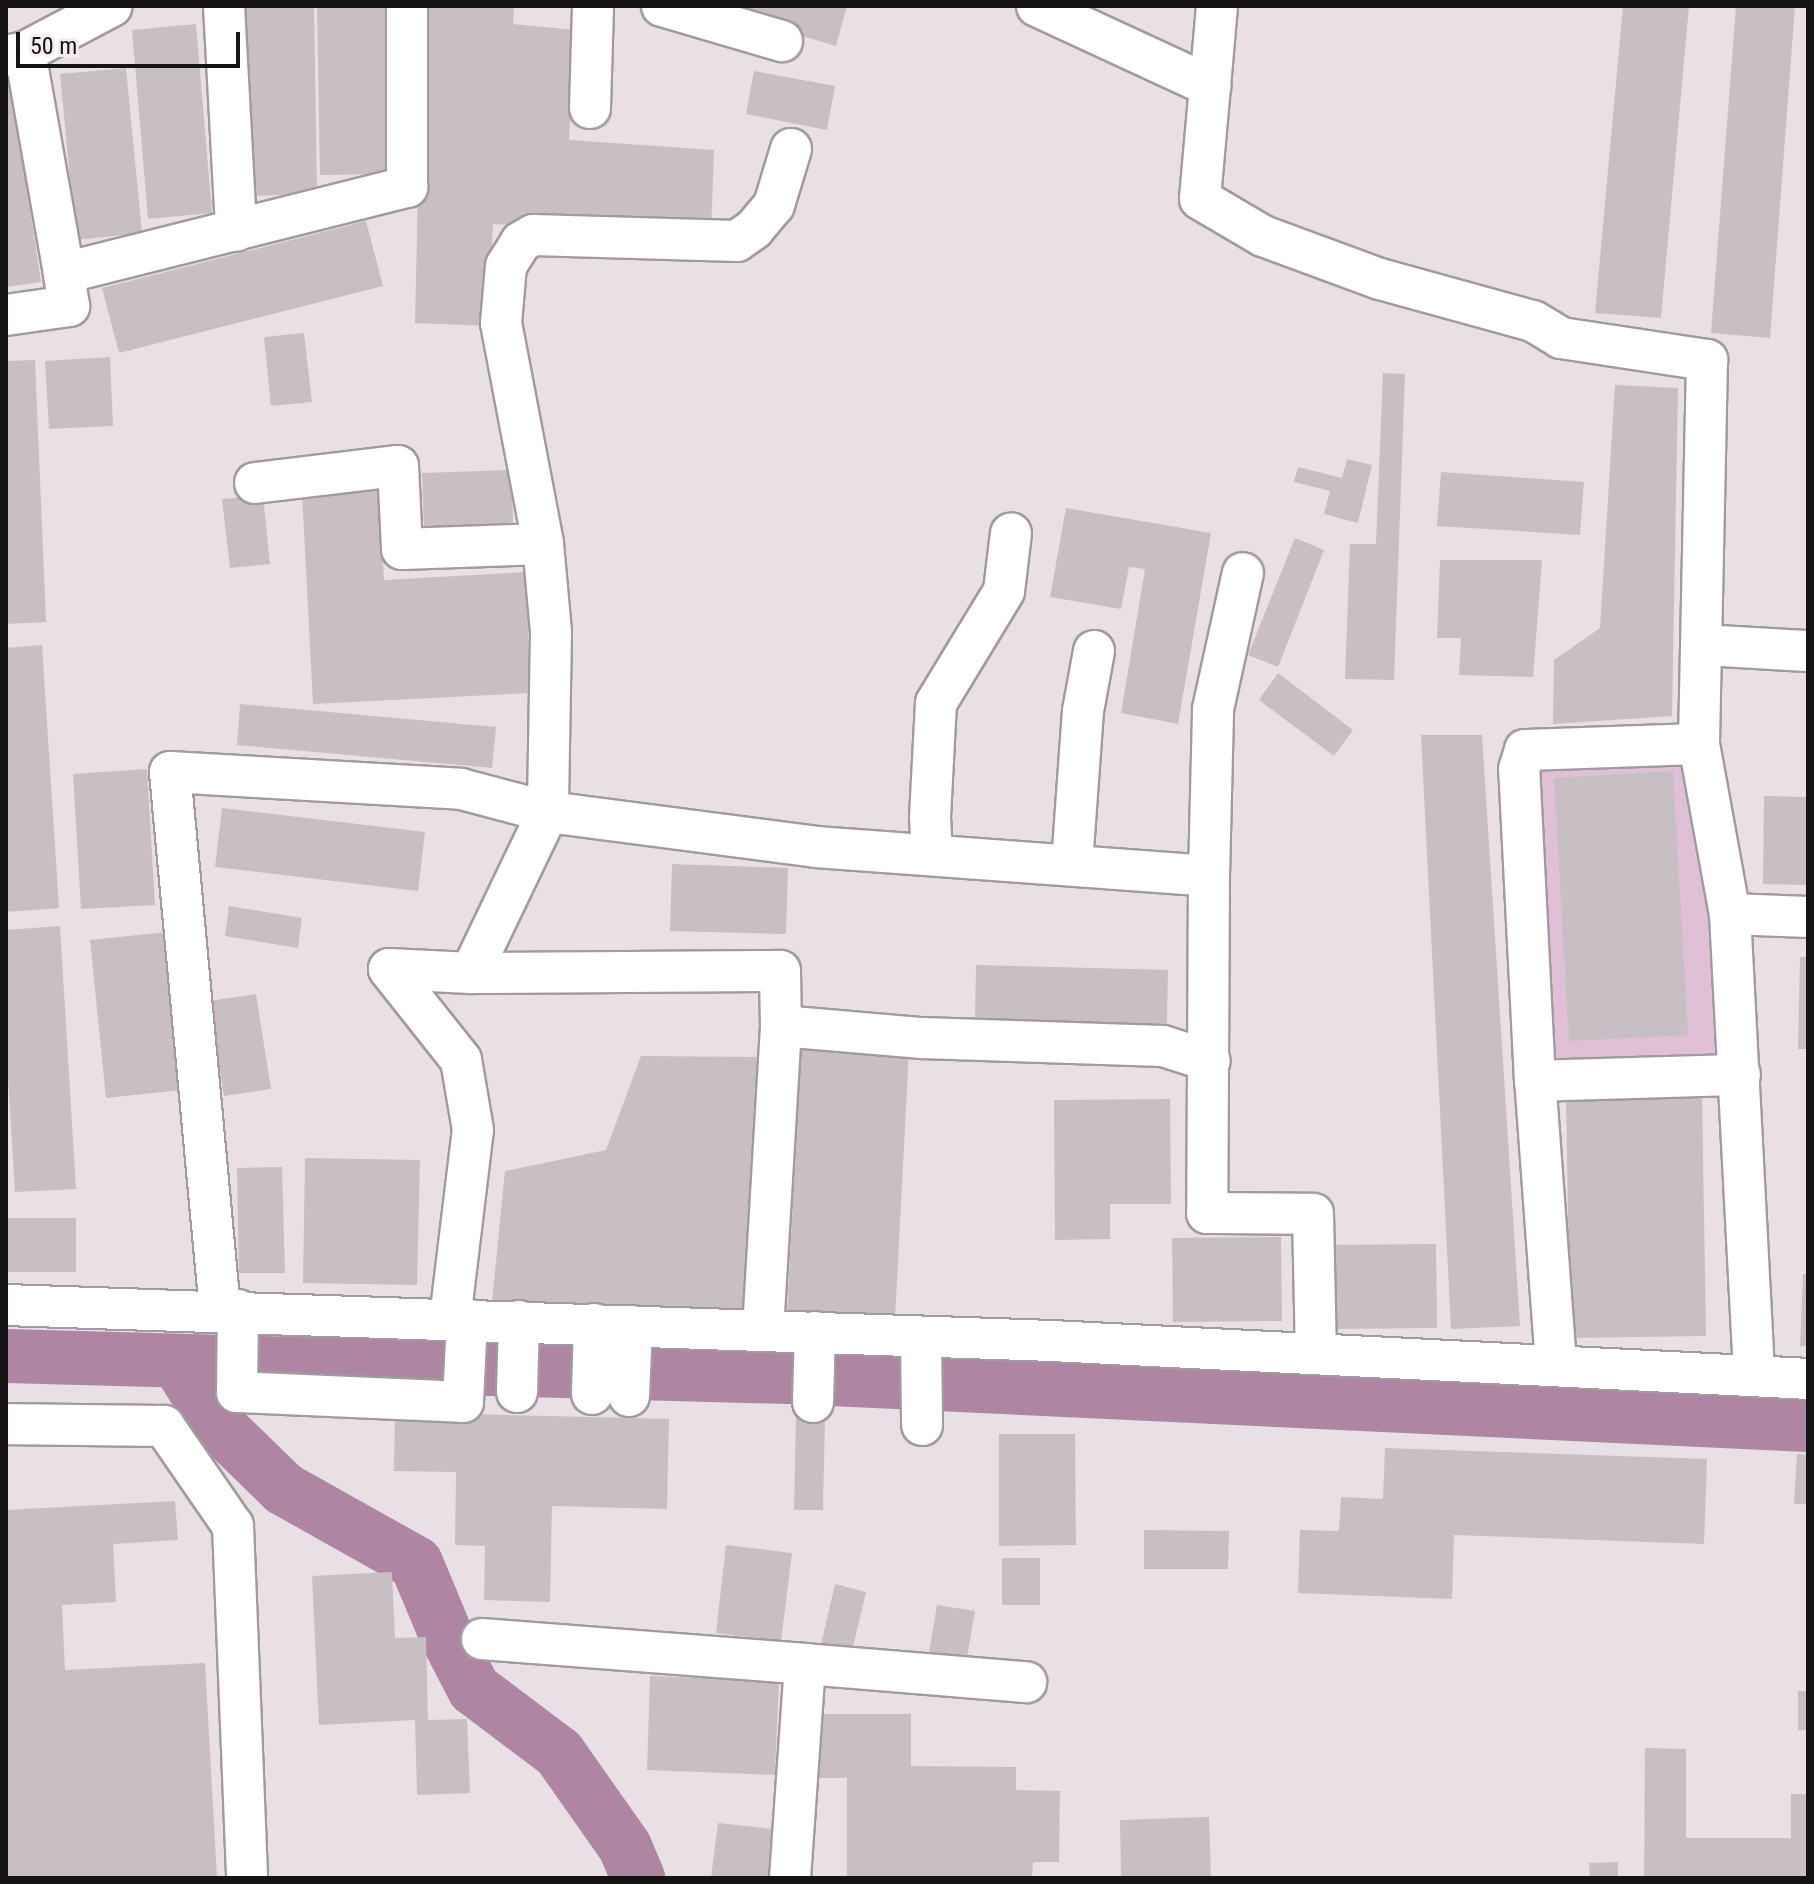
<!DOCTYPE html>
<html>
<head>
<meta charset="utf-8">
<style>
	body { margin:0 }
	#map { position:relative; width:1814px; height:1884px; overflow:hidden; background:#e9e0e6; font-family:"Roboto Condensed",sans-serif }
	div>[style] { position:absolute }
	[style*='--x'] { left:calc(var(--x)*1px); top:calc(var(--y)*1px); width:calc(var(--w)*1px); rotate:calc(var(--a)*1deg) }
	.green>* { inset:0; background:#dfc0d5 }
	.river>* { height:54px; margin:-27px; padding:0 27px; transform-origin:27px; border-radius:27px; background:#ae86a1 }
	.building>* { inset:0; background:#c8bfc5 }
	.roads { filter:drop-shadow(2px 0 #a29a9f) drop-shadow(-2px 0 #a29a9f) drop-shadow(0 2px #a29a9f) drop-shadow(0 -2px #a29a9f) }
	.minor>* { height:40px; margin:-20px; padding:0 20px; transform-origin:20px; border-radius:20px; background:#fff }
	span { translate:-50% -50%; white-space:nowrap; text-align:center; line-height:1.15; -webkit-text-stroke:8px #f6edf3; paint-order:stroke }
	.frame { position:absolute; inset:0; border:8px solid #161315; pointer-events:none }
	.scale { position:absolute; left:16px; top:32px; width:224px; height:36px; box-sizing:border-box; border:4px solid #161315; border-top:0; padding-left:10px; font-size:24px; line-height:28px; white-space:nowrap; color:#161315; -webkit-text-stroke:6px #f6edf3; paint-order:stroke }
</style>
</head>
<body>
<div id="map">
	<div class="green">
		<div style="clip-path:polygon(1699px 744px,1740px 1075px,1535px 1081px,1525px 750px)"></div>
	</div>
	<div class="river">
		<div style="--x:6;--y:1356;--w:783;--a:1.54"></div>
		<div style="--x:789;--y:1377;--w:1020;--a:2.7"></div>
		<div style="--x:177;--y:1361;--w:72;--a:58.1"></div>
		<div style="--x:215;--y:1422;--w:96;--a:44.2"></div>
		<div style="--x:284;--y:1489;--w:151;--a:29.3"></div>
		<div style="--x:416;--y:1563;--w:80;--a:67.3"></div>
		<div style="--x:447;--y:1637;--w:59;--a:62.6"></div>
		<div style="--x:474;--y:1689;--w:106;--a:37"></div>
		<div style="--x:559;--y:1753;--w:115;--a:54.9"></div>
		<div style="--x:625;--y:1847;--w:34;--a:67"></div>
	</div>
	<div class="building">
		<div style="clip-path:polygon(245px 6px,314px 6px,317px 194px,249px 196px)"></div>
		<div style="clip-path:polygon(317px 6px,385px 6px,388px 174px,320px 175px)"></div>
		<div style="clip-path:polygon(422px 6px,514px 6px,513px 24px,575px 30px,569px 140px,714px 150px,711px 233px,493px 224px,488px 326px,415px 323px)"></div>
		<div style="clip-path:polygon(701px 6px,847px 6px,836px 46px)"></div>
		<div style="clip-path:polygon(1623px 6px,1689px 6px,1661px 318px,1595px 313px)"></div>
		<div style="clip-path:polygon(1736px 6px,1795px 6px,1770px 338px,1711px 333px)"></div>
		<div style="clip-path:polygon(196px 24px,212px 213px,148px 219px,132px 30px)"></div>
		<div style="clip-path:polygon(126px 68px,142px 233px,76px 240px,60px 74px)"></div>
		<div style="clip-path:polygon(754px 71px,835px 86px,827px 130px,746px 114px)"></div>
		<div style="clip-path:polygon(10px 76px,41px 282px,6px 287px,6px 77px)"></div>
		<div style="clip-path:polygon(366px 221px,383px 286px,119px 353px,102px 288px)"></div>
		<div style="clip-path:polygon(304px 333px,312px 402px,271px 406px,264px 337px)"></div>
		<div style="clip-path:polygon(110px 357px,113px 426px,49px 429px,45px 361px)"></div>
		<div style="clip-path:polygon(35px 360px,46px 622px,6px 624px,6px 361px)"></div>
		<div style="clip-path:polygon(1383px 373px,1405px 374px,1394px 680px,1345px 679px,1350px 544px,1376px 544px)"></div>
		<div style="clip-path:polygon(1615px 385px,1678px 388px,1672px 716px,1553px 724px,1554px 660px,1600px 628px)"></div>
		<div style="clip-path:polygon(1347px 459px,1372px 465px,1358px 523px,1324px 514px,1330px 491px,1294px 482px,1298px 467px,1342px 478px)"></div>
		<div style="clip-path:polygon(512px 470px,513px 526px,424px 529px,422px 473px)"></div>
		<div style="clip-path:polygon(1441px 472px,1584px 482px,1580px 535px,1437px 526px)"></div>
		<div style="clip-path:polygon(379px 487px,384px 580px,528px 572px,528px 693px,313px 704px,302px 492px)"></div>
		<div style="clip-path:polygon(263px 495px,270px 564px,230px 568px,222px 499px)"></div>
		<div style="clip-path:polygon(1066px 508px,1211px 533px,1178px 724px,1121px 713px,1145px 569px,1129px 567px,1121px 609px,1050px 597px)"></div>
		<div style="clip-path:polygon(1295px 538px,1324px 550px,1278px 667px,1248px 655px)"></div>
		<div style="clip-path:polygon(1440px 560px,1542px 560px,1533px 677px,1459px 675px,1461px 638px,1437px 638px)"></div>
		<div style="clip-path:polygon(42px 645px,59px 908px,6px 912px,6px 648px)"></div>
		<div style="clip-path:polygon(1278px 673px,1353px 730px,1334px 756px,1259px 700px)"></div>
		<div style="clip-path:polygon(240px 704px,496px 727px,492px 768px,237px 745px)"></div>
		<div style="clip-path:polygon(1421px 735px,1482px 735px,1520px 1326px,1451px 1329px)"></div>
		<div style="clip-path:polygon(147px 769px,155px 905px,81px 909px,73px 774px)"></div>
		<div style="clip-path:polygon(1673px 771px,1688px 1035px,1569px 1041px,1554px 778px)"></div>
		<div style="clip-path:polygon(1764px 796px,1808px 797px,1808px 885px,1763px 884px)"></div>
		<div style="clip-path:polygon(222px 808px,425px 832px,418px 891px,215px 867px)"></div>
		<div style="clip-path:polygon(672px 864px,788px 868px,786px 934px,670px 931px)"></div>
		<div style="clip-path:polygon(229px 906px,302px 918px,298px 948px,225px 936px)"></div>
		<div style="clip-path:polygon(60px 926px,76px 1189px,15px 1192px,6px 1045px,6px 930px)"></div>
		<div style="clip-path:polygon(167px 932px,182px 1090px,106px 1098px,90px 940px)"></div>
		<div style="clip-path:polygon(1800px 957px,1808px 957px,1808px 1049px,1798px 1049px)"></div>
		<div style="clip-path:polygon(976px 965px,1168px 970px,1167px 1024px,975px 1019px)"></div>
		<div style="clip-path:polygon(256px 994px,271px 1089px,224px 1096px,209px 1001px)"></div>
		<div style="clip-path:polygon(801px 1044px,909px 1050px,895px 1319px,787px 1314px)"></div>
		<div style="clip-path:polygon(641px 1056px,764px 1057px,749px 1310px,492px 1302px,505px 1171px,606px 1150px)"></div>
		<div style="clip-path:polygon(1702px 1095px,1706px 1336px,1570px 1338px,1566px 1097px)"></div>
		<div style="clip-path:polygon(1170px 1099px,1171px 1204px,1110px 1204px,1110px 1239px,1055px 1240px,1054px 1100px)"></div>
		<div style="clip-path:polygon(305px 1158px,420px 1160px,417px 1285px,303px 1283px)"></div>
		<div style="clip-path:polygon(282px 1167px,285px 1273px,239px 1273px,237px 1168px)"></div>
		<div style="clip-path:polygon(6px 1218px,76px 1218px,76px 1272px,6px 1272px)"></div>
		<div style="clip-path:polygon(1281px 1237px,1282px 1321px,1173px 1322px,1172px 1238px)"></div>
		<div style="clip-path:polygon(1436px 1244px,1437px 1328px,1329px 1329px,1328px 1245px)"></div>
		<div style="clip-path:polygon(1803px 1274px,1808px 1274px,1808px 1346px,1800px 1346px)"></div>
		<div style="clip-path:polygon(395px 1412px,669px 1419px,667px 1509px,552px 1506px,550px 1602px,484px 1600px,485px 1546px,455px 1545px,456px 1472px,394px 1471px)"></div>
		<div style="clip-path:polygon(796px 1415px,825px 1415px,823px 1510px,794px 1510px)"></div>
		<div style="clip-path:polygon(999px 1434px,1075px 1434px,1076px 1545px,999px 1546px)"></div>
		<div style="clip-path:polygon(1385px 1448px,1707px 1459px,1704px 1544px,1454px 1535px,1452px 1599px,1298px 1593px,1300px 1530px,1339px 1531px,1341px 1497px,1383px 1499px)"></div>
		<div style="clip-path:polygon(1797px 1454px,1808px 1455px,1808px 1504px,1794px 1504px)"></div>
		<div style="clip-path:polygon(175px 1501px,178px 1540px,113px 1544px,116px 1602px,62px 1605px,65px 1670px,205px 1663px,217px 1878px,6px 1878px,6px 1510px)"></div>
		<div style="clip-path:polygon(1144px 1530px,1229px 1531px,1228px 1569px,1144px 1569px)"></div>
		<div style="clip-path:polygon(726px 1545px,792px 1553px,781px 1641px,716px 1633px)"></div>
		<div style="clip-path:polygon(1002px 1558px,1040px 1558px,1040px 1605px,1002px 1605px)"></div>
		<div style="clip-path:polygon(392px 1572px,395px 1638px,426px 1637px,428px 1720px,467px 1719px,470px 1793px,417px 1795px,415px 1720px,319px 1725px,312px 1576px)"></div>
		<div style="clip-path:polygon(835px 1584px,866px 1592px,851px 1656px,820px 1649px)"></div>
		<div style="clip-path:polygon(937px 1605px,975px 1611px,967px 1658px,929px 1652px)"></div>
		<div style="clip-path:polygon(650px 1676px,779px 1681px,775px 1775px,647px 1770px)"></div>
		<div style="clip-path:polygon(1798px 1691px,1808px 1691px,1808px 1730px,1798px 1730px)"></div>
		<div style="clip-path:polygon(817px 1714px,911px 1714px,911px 1766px,1016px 1767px,1016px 1790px,1060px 1791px,1059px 1862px,1033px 1862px,1032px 1878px,847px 1878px,847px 1778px,817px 1778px)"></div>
		<div style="clip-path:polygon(1645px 1748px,1686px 1749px,1686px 1838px,1791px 1838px,1791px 1794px,1808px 1794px,1808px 1878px,1644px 1878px)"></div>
		<div style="clip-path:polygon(1209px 1817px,1211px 1878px,1121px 1878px,1120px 1820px)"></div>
		<div style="clip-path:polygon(718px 1823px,781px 1830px,776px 1878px,711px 1878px)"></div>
		<div style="clip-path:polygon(1618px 1862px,1618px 1878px,1590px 1878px,1589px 1863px)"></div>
	</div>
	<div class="roads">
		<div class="minor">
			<div style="--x:224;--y:6;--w:225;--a:86.9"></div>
			<div style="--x:662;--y:6;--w:125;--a:16.3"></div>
			<div style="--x:1037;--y:6;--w:191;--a:24.8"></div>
			<div style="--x:1210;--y:86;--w:113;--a:95.1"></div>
			<div style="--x:1200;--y:199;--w:73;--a:30.4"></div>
			<div style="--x:1263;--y:236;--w:125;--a:20.2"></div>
			<div style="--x:1380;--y:279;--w:159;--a:15.4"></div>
			<div style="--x:1533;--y:321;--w:33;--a:31"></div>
			<div style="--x:1561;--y:338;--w:148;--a:8.6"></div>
			<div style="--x:1707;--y:360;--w:384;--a:91.2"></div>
			<div style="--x:1699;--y:744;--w:173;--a:79.7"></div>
			<div style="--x:1730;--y:914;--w:462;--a:87"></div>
			<div style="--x:25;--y:52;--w:224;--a:80"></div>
			<div style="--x:6;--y:56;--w:19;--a:-12"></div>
			<div style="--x:25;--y:52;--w:98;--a:-27.9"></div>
			<div style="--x:1210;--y:86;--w:80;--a:-85"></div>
			<div style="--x:590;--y:108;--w:102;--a:-88.3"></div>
			<div style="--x:791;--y:149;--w:59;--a:106.9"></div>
			<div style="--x:774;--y:205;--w:31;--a:130"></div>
			<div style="--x:754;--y:229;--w:21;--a:145"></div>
			<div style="--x:737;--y:241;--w:204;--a:-178.3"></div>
			<div style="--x:533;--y:235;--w:14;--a:150"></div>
			<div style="--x:521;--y:242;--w:28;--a:122"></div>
			<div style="--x:506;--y:266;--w:57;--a:95"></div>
			<div style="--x:501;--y:323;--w:225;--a:79.2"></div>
			<div style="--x:543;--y:544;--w:88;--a:84.8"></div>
			<div style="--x:551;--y:632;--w:180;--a:91"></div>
			<div style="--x:548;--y:812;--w:270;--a:7.4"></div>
			<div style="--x:816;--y:847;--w:394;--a:4.2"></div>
			<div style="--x:1209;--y:876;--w:337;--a:90.3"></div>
			<div style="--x:1207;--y:1213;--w:106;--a:0.5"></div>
			<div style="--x:1313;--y:1214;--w:139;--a:88.8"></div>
			<div style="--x:6;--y:315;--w:64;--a:-8.1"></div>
			<div style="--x:69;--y:306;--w:33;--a:-99"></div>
			<div style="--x:64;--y:273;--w:354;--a:-14.1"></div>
			<div style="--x:407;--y:187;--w:181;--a:-90"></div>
			<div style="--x:255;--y:483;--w:144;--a:-6.8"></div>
			<div style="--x:398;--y:466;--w:83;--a:87.2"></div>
			<div style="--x:402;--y:549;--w:141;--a:-2"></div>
			<div style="--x:1703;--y:645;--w:105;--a:3.3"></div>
			<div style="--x:932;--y:855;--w:38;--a:-93"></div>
			<div style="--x:930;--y:817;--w:114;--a:-87"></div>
			<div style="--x:936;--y:703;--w:131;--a:-58.7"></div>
			<div style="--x:1004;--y:591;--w:58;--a:-83.1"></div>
			<div style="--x:1072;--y:864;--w:153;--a:-85.9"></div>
			<div style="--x:1083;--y:711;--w:61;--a:-79.6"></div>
			<div style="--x:1209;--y:876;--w:167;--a:-88.6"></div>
			<div style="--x:1213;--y:709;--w:139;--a:-77.6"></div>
			<div style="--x:1730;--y:914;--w:78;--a:2.2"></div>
			<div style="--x:1535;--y:1081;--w:205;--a:-1.7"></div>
			<div style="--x:6;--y:1305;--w:1046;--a:1.97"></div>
			<div style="--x:1051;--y:1341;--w:758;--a:2.87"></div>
			<div style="--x:220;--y:1310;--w:540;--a:-95.31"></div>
			<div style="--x:170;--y:772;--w:291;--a:3.3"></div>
			<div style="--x:461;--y:789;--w:90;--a:14.8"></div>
			<div style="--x:548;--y:812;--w:178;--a:115.6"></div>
			<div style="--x:471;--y:973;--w:309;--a:-0.4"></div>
			<div style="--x:780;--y:971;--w:55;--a:89"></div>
			<div style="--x:238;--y:1310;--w:82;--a:90.7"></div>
			<div style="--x:237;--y:1392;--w:226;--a:2.5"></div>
			<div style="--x:463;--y:1402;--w:83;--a:-87.2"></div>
			<div style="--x:450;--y:1319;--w:190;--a:-83.1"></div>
			<div style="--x:473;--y:1130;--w:71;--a:-99.7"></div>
			<div style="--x:461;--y:1060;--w:116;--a:-128.4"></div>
			<div style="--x:389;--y:969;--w:82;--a:2.8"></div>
			<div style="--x:763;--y:1330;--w:305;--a:-86.6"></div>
			<div style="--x:781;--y:1026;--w:142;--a:4.9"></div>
			<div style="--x:922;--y:1038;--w:241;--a:1.9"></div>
			<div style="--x:1163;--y:1046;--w:49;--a:17.7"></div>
			<div style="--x:921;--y:1337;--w:88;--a:89.3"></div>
			<div style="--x:1556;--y:1364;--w:284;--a:-94.2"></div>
			<div style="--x:1535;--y:1081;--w:312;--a:-92.9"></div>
			<div style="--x:1519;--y:769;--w:20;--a:-72"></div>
			<div style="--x:1525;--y:750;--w:174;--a:-2"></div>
			<div style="--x:517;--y:1392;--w:71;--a:-88.4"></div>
			<div style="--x:592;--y:1394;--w:70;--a:-88.4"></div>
			<div style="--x:629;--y:1396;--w:70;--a:-87.5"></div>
			<div style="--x:813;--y:1402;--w:70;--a:-88.4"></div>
			<div style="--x:6;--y:1424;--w:158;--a:0.7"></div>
			<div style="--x:164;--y:1426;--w:121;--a:55.4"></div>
			<div style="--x:233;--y:1526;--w:352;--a:87.7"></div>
			<div style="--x:482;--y:1639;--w:324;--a:4.4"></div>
			<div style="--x:805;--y:1664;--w:215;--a:94"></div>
			<div style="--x:805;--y:1664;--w:222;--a:4.7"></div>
		</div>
	</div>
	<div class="frame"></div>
	<div class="scale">50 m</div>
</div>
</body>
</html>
